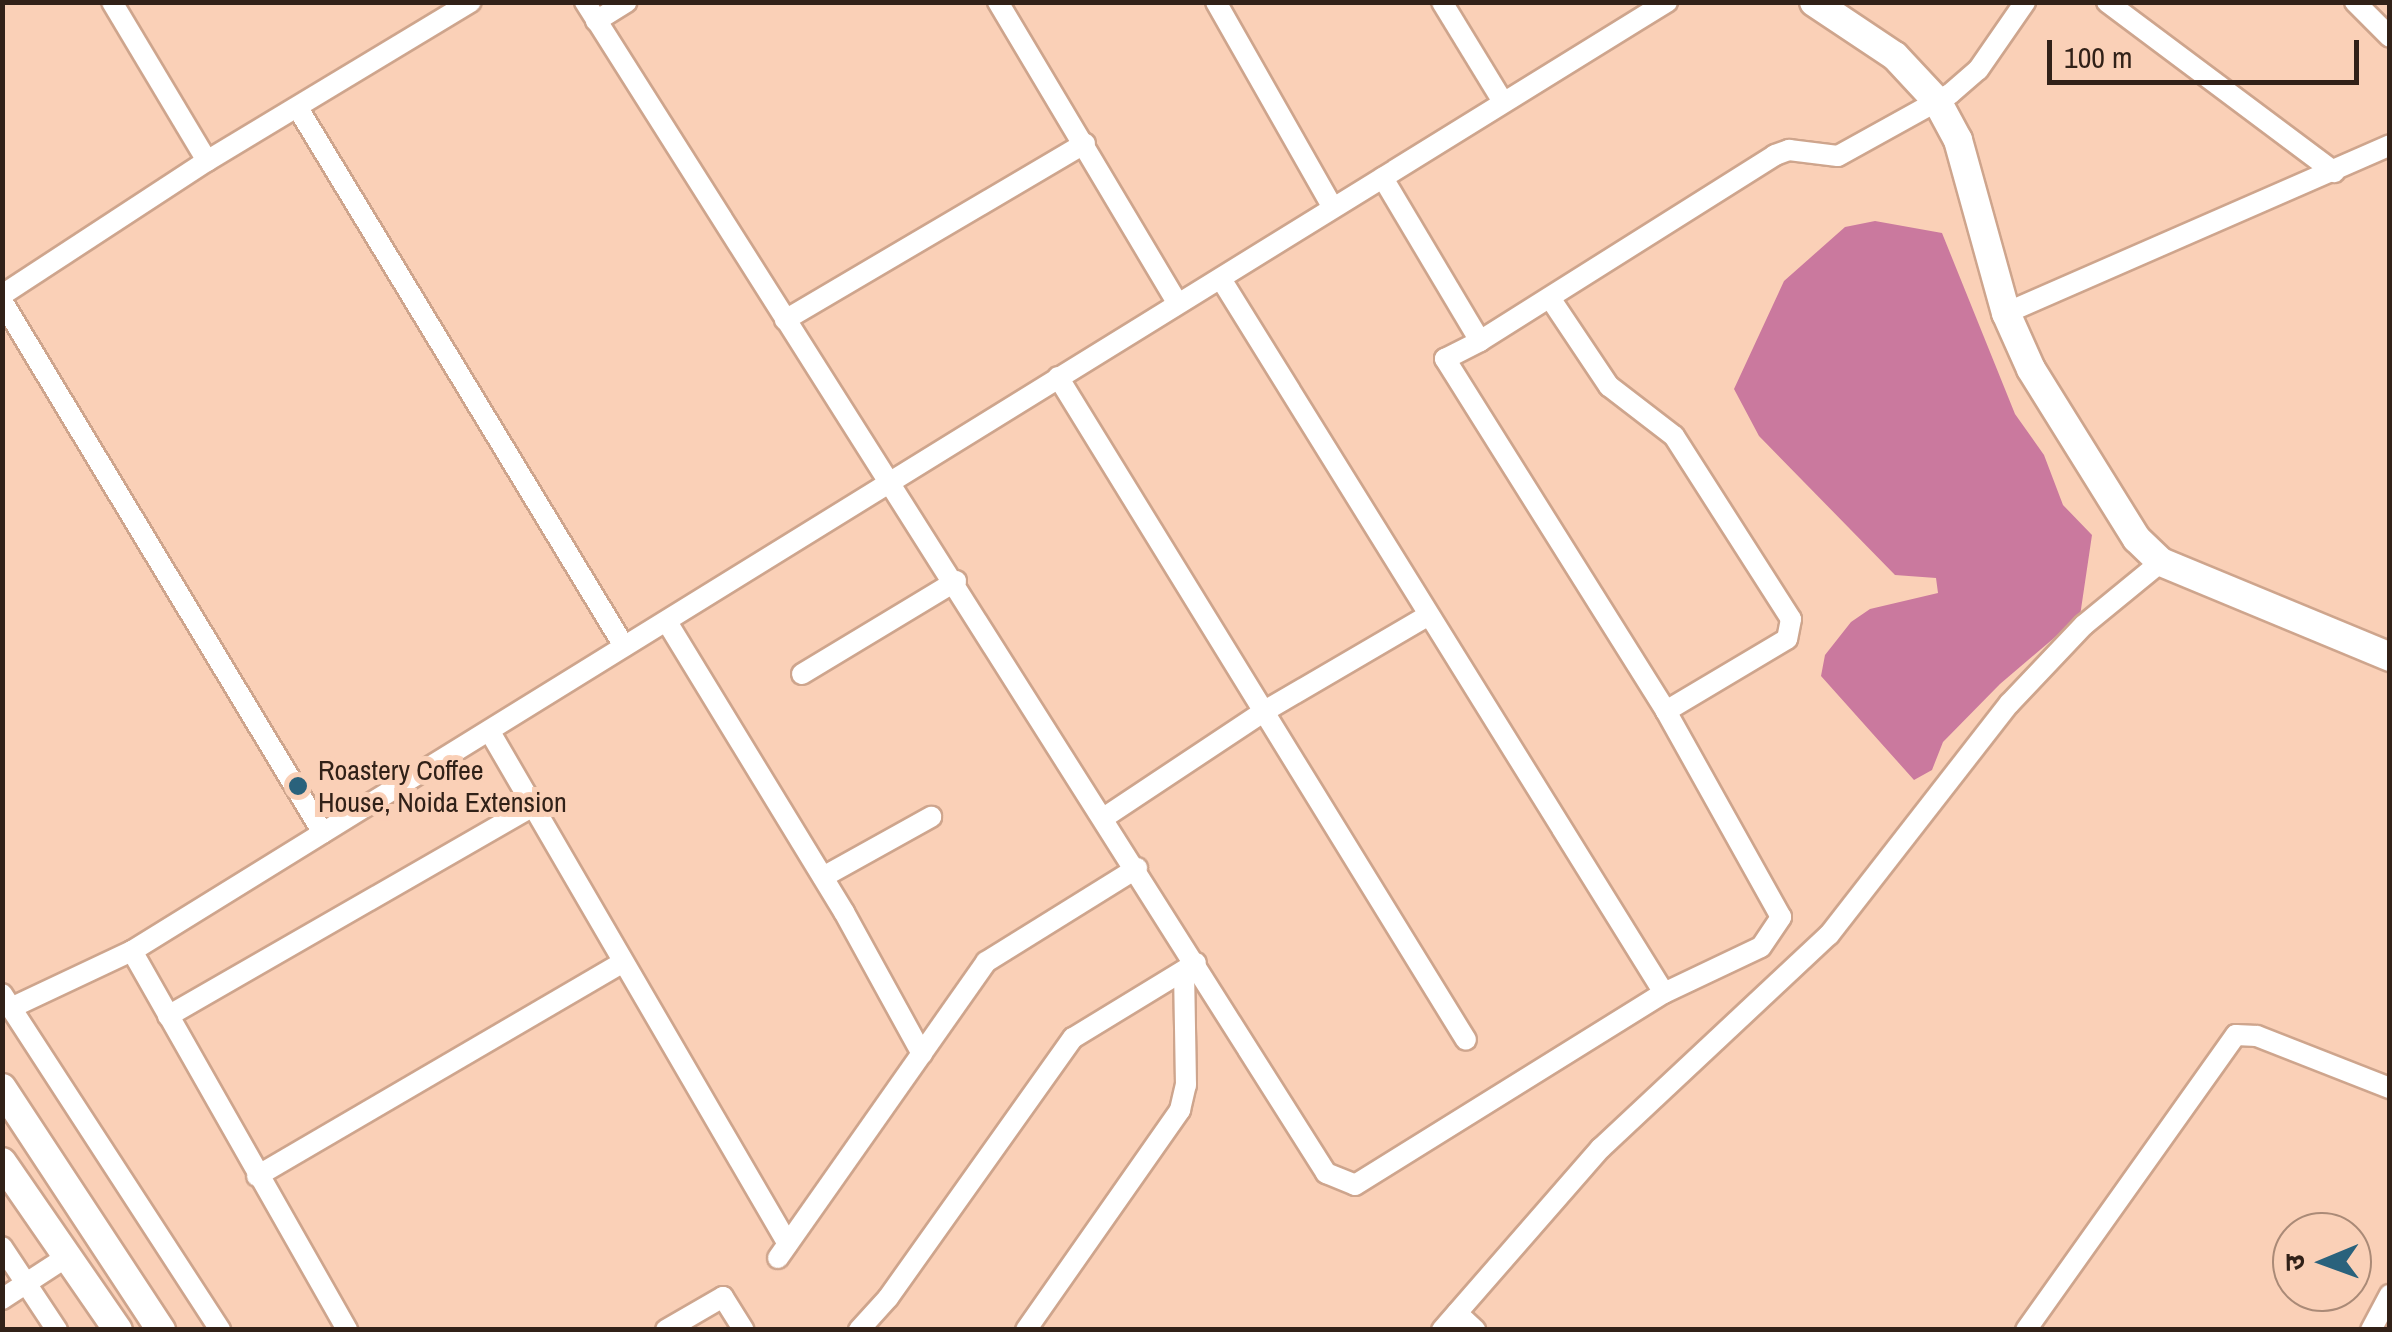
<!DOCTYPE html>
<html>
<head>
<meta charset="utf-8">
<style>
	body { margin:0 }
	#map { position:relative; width:2392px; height:1332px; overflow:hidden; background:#fad0b7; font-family:"Archivo Narrow","Noto Sans Devanagari",sans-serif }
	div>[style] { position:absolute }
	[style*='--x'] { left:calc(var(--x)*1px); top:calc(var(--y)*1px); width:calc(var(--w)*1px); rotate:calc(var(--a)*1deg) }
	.water>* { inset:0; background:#ca799e }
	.roads { filter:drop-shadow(2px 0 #cea58d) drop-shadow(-2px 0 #cea58d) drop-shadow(0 2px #cea58d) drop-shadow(0 -2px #cea58d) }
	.street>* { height:20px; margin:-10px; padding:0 10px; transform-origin:10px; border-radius:10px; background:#fff }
	.secondary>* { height:28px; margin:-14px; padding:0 14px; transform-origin:14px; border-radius:14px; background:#fff }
	.dots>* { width:28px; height:28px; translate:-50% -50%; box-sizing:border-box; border:5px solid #fad0b7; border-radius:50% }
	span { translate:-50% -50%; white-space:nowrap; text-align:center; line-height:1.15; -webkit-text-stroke:10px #fad0b7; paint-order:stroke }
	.poi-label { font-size:28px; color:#312118 }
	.left { translate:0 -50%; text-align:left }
	.frame { position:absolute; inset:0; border:5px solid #312118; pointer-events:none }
	.north { position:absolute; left:2272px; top:1212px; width:100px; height:100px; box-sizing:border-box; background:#fad0b7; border:2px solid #aa8a77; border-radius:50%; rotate:269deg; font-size:28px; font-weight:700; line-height:40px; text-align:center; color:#312118 }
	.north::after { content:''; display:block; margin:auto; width:35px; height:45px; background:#2a627c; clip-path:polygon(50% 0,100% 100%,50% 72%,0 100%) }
	.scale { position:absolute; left:2047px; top:40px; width:312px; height:45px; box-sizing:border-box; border:5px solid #312118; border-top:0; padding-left:12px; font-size:30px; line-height:35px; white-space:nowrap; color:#312118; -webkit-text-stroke:8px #fad0b7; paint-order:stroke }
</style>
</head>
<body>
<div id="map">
	<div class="water">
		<div style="clip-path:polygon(1875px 221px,1942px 233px,2015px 414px,2044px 455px,2063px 505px,2092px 535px,2080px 616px,2000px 684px,1943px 742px,1932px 770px,1914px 780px,1821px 676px,1825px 655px,1851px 622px,1870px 609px,1938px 593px,1936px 578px,1895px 575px,1759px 436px,1734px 389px,1784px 281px,1845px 227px)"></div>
	</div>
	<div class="roads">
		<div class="street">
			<div style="--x:112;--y:2;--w:185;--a:59.1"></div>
			<div style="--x:585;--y:2;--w:1386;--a:57.67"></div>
			<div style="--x:1326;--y:1173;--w:31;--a:22"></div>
			<div style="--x:1355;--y:1185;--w:364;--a:-31.9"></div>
			<div style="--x:1664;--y:993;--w:107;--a:-25.4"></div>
			<div style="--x:1761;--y:947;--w:36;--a:-56"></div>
			<div style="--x:1781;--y:917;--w:236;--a:-119.2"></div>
			<div style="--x:1666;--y:711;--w:416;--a:-122.1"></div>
			<div style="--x:1445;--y:359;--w:39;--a:-27"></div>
			<div style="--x:1480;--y:341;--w:190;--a:-120.8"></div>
			<div style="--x:998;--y:2;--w:349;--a:59.2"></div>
			<div style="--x:1216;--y:2;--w:235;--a:60.4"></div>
			<div style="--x:1442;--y:2;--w:117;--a:58.6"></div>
			<div style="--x:2107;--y:2;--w:284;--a:36.8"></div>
			<div style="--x:2355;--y:2;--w:49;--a:45"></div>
			<div style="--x:596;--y:21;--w:36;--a:-32"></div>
			<div style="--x:299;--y:110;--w:627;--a:58.77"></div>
			<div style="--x:1221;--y:279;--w:840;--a:58.18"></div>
			<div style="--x:2;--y:295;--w:245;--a:-33.2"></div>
			<div style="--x:207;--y:161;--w:308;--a:-31.1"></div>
			<div style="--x:1550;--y:298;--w:106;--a:56.2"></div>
			<div style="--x:1609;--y:386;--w:82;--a:37.6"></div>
			<div style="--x:1674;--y:436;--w:217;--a:57.4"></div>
			<div style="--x:1791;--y:619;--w:20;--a:101"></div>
			<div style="--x:1787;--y:639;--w:141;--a:149.2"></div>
			<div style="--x:2;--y:301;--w:621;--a:58.89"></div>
			<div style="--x:2006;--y:313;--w:419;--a:-23.6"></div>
			<div style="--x:785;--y:320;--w:348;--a:-30.5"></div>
			<div style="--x:1480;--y:341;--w:349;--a:-32.2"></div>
			<div style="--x:1775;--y:155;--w:15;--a:-20"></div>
			<div style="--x:1789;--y:150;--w:49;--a:7"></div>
			<div style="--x:1838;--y:156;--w:128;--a:-29"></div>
			<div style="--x:1950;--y:94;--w:37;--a:-41"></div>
			<div style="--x:1978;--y:70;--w:83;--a:-55.3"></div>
			<div style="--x:1058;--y:377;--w:778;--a:58.39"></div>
			<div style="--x:667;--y:622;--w:340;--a:58.6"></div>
			<div style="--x:844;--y:912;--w:162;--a:61.2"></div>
			<div style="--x:802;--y:674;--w:180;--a:-31.1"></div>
			<div style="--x:490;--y:732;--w:592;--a:59.8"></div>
			<div style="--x:1105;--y:817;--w:190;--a:-33.6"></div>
			<div style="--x:1263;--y:712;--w:190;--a:-30.3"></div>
			<div style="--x:823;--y:877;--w:124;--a:-29.1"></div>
			<div style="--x:132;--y:951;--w:436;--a:60.4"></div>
			<div style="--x:2;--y:994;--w:401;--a:57"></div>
			<div style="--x:15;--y:1006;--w:129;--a:-25.2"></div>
			<div style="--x:132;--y:951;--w:1805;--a:-31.73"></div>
			<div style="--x:168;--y:1016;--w:421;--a:-29.9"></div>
			<div style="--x:257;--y:1176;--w:424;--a:-30.3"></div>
			<div style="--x:2;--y:1247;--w:100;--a:56.5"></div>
			<div style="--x:778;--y:1258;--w:362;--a:-54.9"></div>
			<div style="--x:986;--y:962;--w:178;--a:-31.9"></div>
			<div style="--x:2;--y:1299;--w:79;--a:-33.1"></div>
			<div style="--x:1457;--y:1313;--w:25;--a:43"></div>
			<div style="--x:666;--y:1330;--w:66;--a:-30.1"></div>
			<div style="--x:723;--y:1297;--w:39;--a:58"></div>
			<div style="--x:859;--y:1330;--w:43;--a:-47.8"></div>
			<div style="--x:888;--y:1298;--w:319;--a:-54.6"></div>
			<div style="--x:1073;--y:1038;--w:144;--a:-31.4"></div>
			<div style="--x:1026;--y:1330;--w:269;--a:-55"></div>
			<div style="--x:1180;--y:1110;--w:26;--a:-77"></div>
			<div style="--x:1186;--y:1085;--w:114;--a:-91"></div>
			<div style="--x:1442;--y:1330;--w:242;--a:-48.9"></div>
			<div style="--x:1601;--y:1148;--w:312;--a:-43.1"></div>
			<div style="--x:1829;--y:935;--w:293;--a:-52.1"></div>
			<div style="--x:2009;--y:704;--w:109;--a:-46.5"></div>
			<div style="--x:2084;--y:625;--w:99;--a:-39.3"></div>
			<div style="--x:2026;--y:1330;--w:362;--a:-54.6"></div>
			<div style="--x:2236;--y:1035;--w:21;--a:3"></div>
			<div style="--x:2257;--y:1036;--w:143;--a:21.4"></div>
			<div style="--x:2371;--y:1330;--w:40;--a:-62"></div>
		</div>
		<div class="secondary">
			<div style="--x:1814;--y:2;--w:97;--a:33.7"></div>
			<div style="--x:1895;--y:56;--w:62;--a:47"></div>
			<div style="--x:1937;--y:101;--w:44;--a:61.7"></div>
			<div style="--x:1958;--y:140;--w:180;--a:74.5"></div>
			<div style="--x:2006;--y:313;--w:61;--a:65.9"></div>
			<div style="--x:2031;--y:369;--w:200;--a:58.1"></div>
			<div style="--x:2137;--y:539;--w:33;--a:44"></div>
			<div style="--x:2161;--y:562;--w:248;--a:22.5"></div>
			<div style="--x:2;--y:1088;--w:290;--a:56.7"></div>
			<div style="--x:2;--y:1162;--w:204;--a:55.4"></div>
		</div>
	</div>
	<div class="dots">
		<div style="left:298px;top:786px;background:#2a627c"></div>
	</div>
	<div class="poi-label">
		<span class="left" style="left:318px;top:786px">Roastery Coffee<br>House, Noida Extension</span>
	</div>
	<div class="frame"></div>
	<div class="north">उ</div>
	<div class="scale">100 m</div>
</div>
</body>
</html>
